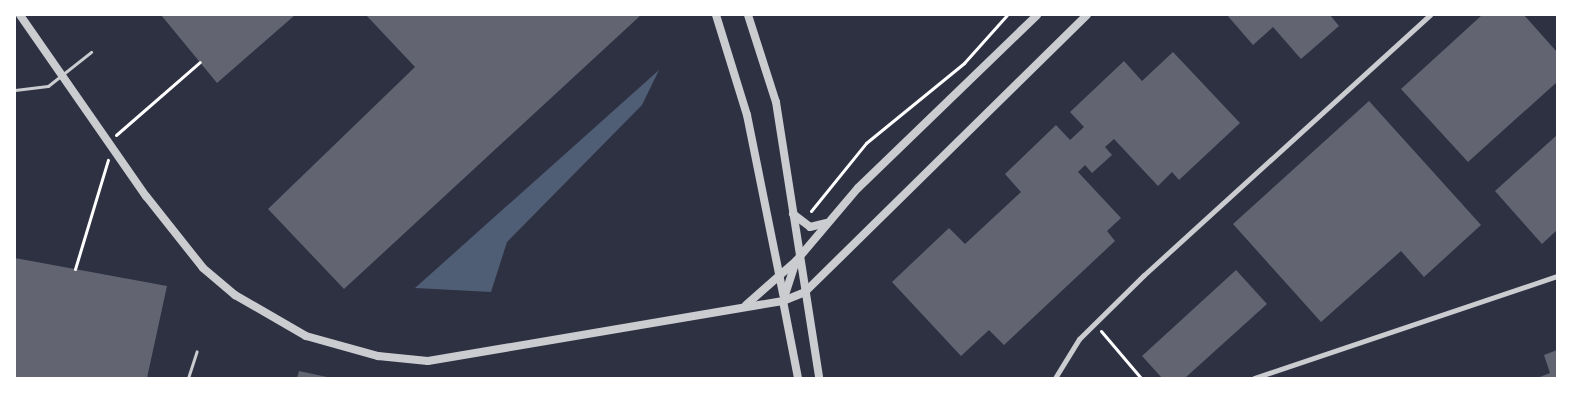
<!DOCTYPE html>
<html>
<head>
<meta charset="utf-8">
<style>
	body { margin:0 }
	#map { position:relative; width:1572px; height:393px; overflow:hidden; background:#2d3142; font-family:Rubik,sans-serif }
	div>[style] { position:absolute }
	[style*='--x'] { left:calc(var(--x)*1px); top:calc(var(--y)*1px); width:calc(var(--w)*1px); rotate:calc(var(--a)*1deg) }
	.water>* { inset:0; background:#4f5d75 }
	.building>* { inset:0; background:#626471 }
	.path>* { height:3px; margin:-1.5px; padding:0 1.5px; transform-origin:1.5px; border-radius:1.5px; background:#fff }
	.service>* { height:3px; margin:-1.5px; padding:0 1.5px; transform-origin:1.5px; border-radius:1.5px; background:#caccd0 }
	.minor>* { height:5px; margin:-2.5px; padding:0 2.5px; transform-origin:2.5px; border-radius:2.5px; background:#caccd0 }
	.tertiary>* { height:8px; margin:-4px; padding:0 4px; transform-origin:4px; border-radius:4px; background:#caccd0 }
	span { translate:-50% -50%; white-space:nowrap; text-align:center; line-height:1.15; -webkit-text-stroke:5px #fff; paint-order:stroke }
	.frame { position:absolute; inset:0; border:16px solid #fff; pointer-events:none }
</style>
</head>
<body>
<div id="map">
	<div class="water">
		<div style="clip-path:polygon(659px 70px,642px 105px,507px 242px,491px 292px,415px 288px)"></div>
	</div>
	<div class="building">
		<div style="clip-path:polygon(161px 15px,295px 15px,217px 83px)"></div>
		<div style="clip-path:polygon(366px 15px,641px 15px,344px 289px,268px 209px,415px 67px)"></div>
		<div style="clip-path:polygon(1227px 15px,1330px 15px,1339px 26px,1301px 59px,1273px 27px,1253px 45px)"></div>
		<div style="clip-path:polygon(1482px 15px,1524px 15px,1557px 52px,1557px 82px,1468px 162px,1401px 89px)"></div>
		<div style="clip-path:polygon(1173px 52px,1240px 123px,1179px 180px,1172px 172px,1158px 186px,1114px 139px,1105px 147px,1112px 155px,1092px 173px,1085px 165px,1078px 172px,1121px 218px,1107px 231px,1115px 241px,1004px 345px,989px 330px,961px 356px,892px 282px,949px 228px,965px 244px,1021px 192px,1005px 174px,1056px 125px,1070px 140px,1084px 127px,1070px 112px,1124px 61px,1142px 81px)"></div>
		<div style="clip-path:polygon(1369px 101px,1481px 225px,1424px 277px,1401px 251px,1321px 322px,1233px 224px)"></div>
		<div style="clip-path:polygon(1557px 135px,1557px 230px,1542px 244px,1495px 191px)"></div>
		<div style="clip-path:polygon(15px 258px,167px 286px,147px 378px,15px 378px)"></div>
		<div style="clip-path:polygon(1236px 270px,1267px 304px,1185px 378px,1162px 378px,1142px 356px)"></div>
		<div style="clip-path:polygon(1557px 350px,1557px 378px,1537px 378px,1550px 373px,1544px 355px)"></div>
		<div style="clip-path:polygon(299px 371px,327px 377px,326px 378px,297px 378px)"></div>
	</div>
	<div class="path">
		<div style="--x:116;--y:135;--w:111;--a:-41"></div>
		<div style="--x:811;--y:211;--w:87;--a:-51"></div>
		<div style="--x:866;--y:143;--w:127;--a:-39.2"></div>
		<div style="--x:964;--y:63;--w:64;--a:-48.1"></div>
		<div style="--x:75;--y:269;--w:114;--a:-73.2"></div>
		<div style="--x:1101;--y:331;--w:62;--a:49.6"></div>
	</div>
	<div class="service">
		<div style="--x:15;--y:90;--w:33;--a:-7"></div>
		<div style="--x:48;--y:86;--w:55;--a:-38.3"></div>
		<div style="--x:188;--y:378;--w:28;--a:-72"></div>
	</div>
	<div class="minor">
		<div style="--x:1055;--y:378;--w:46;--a:-58.4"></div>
		<div style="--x:1079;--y:339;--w:91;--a:-44.6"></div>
		<div style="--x:1144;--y:275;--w:387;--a:-42.3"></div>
		<div style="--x:1254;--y:378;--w:320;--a:-18.6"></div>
	</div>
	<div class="tertiary">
		<div style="--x:20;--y:15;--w:221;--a:55.2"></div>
		<div style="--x:146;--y:196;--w:92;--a:51.6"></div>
		<div style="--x:203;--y:268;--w:42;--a:40.2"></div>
		<div style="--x:235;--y:295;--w:82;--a:30"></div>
		<div style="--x:306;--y:336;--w:75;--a:15.5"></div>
		<div style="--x:378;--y:356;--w:50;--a:5.7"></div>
		<div style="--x:428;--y:361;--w:360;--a:-9.6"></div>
		<div style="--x:783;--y:301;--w:24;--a:-22"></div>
		<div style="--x:805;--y:292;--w:395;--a:-44.5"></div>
		<div style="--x:716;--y:15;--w:105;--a:72.8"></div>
		<div style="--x:747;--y:115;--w:183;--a:78.6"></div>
		<div style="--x:748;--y:15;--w:91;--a:72.2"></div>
		<div style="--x:776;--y:102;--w:279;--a:81.1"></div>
		<div style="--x:793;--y:214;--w:21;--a:37"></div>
		<div style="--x:810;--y:227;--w:16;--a:-14"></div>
		<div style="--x:746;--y:305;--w:67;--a:-41.3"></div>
		<div style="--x:798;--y:378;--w:78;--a:-101"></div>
		<div style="--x:783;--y:301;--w:42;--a:-72"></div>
		<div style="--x:796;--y:261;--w:96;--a:-49.7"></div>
		<div style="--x:858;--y:188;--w:249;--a:-44"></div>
	</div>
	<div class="frame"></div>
</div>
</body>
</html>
